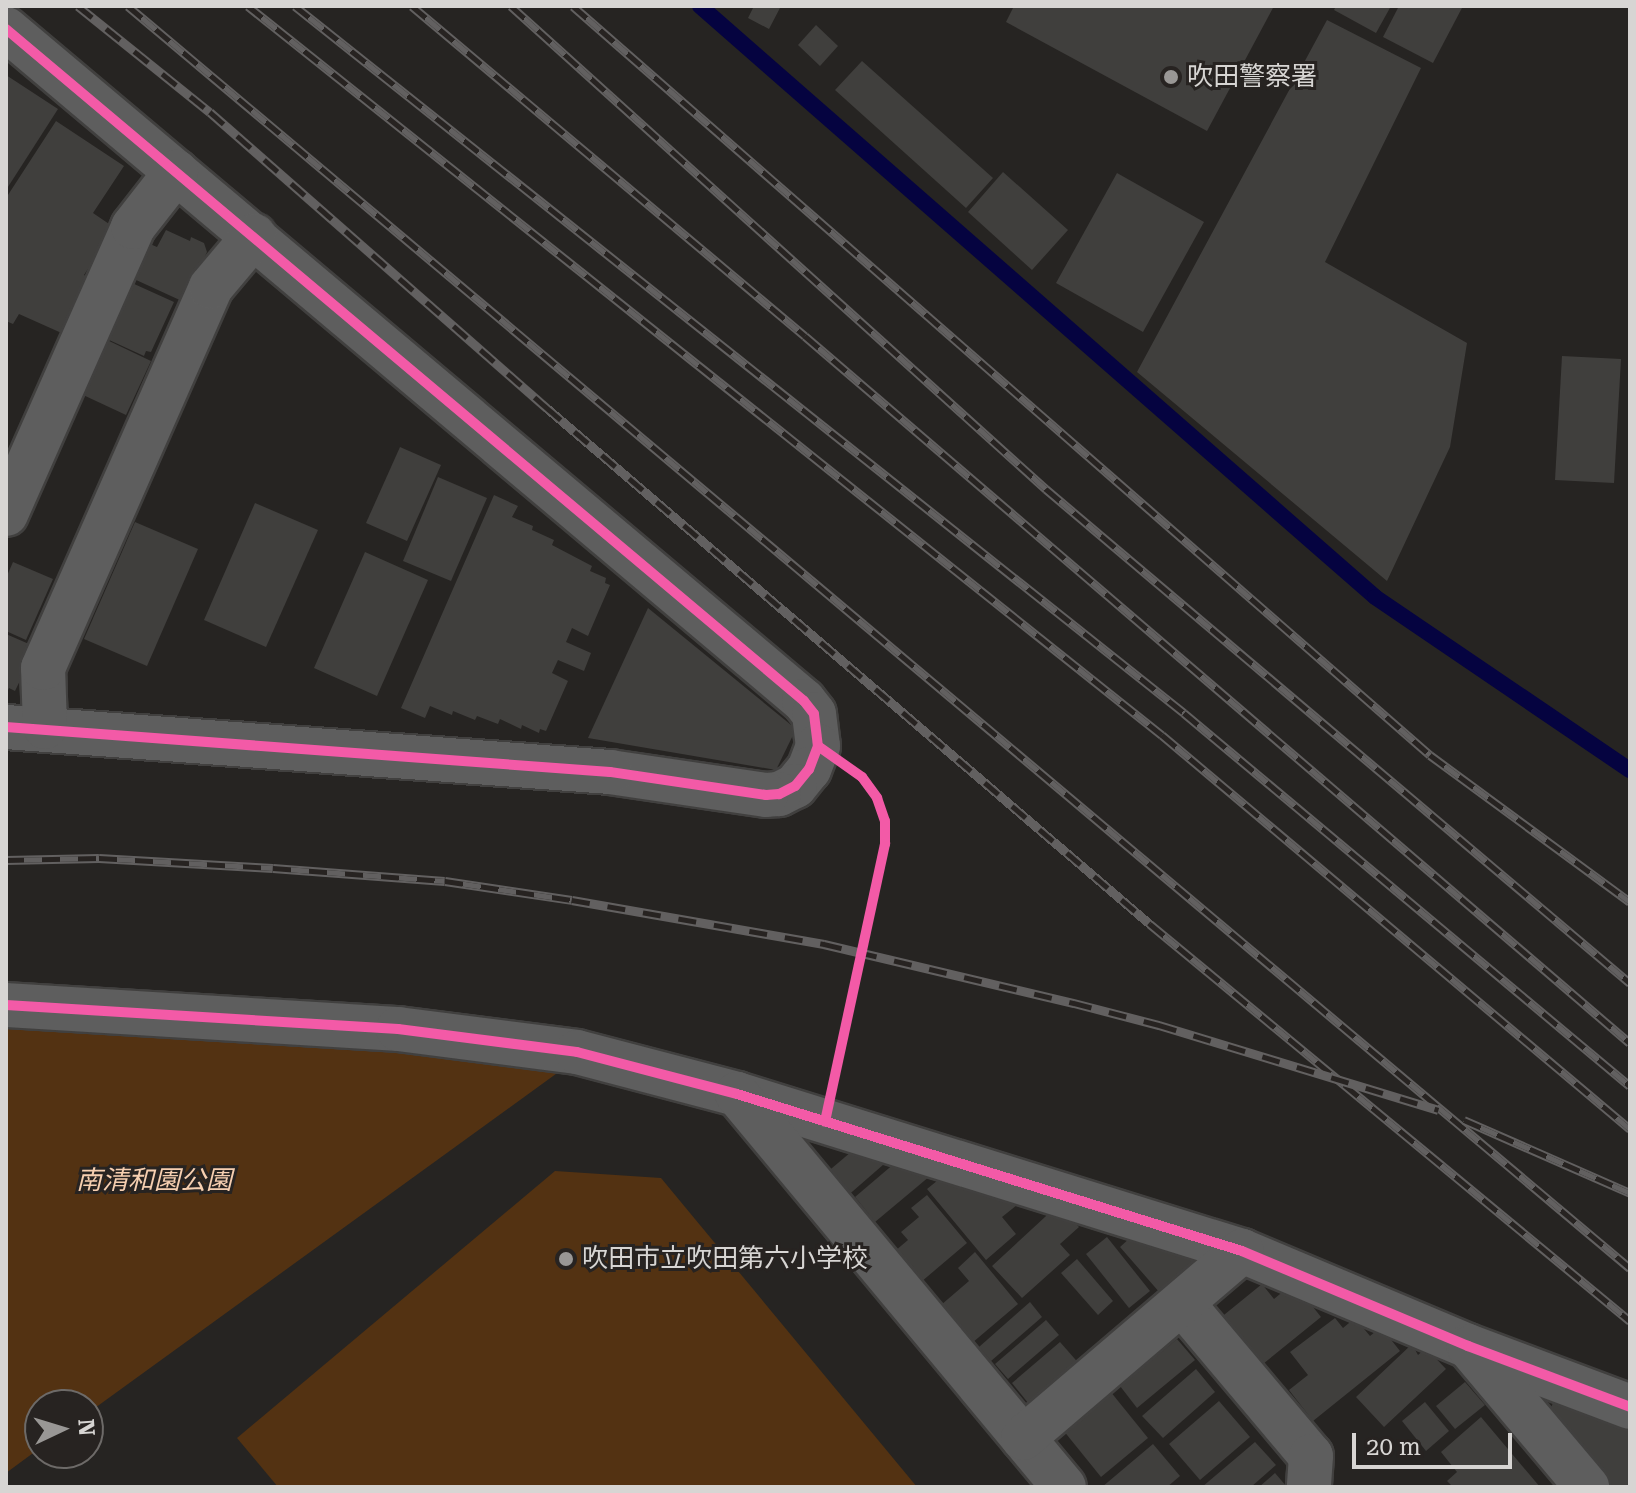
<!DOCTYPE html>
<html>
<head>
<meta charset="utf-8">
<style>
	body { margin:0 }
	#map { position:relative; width:1636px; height:1493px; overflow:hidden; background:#262422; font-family:"Roboto Serif","Noto Sans JP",serif }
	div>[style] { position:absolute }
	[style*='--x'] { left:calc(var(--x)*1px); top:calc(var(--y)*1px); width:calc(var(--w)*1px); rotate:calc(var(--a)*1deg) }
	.green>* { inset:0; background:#533212 }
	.stream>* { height:16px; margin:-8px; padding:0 8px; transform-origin:8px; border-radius:8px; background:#050340 }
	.building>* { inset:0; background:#403f3d }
	.path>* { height:5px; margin-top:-2.5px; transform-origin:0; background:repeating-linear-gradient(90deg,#5e5e5e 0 2px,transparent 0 8px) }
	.roads { filter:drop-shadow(2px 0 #41403f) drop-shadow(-2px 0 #41403f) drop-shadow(0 2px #41403f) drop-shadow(0 -2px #41403f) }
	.minor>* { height:44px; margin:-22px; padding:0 22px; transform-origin:22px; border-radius:22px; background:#5e5e5e }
	.rail>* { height:9px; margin-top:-4.5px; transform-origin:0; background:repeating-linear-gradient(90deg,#272321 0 18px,#626060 0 36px); box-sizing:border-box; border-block:2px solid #626060 }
	.cycleway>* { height:10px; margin:-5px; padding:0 5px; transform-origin:5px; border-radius:5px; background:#f35aa7 }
	.dots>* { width:22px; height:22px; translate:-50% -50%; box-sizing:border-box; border:4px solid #272321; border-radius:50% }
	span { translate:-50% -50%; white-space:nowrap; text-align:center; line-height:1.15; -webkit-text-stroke:6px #272321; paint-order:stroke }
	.poi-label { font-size:26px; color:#d7d5d3 }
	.left { translate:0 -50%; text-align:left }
	.park-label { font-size:26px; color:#f6cfb0; font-style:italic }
	.frame { position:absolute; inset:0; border:8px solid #d7d5d3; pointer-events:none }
	.north { position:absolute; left:24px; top:1389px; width:80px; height:80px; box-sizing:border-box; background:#272321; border:2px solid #6d6a68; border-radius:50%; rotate:86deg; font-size:22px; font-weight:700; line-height:32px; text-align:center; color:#d7d5d3 }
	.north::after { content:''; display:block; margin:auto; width:28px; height:36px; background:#999795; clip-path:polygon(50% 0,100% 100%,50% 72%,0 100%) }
	.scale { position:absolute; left:1352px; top:1433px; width:160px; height:36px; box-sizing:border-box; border:4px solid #d7d5d3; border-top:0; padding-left:10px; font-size:24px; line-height:28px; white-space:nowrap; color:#d7d5d3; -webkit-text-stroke:6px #272321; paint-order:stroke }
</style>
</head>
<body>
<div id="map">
	<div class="green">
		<div style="clip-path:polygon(6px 1027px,363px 1041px,560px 1071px,88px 1413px,88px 1405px,40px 1405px,40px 1448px,6px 1473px)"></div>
		<div style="clip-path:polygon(555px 1171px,661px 1178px,917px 1487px,278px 1487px,237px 1438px)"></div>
	</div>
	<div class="stream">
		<div style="--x:700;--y:6;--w:897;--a:41.2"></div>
		<div style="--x:1375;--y:597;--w:308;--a:34.2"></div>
	</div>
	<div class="building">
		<div style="clip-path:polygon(749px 6px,781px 6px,769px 29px,748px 18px,753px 8px)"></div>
		<div style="clip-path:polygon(1014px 6px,1274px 6px,1207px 131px,1006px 22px)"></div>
		<div style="clip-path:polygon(1336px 6px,1391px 6px,1376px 33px,1334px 10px)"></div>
		<div style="clip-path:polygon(1399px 6px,1463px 6px,1433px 63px,1383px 37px)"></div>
		<div style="clip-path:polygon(1327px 20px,1421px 68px,1325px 262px,1467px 343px,1450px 447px,1387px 581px,1137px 372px)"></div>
		<div style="clip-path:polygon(816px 25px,838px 46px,820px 66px,798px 45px)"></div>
		<div style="clip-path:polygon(862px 61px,993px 178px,966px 208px,835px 90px)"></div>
		<div style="clip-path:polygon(6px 75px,58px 109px,6px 190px)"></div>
		<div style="clip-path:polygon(56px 121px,124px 166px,93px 213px,115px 228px,84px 275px,91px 280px,66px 335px,19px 314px,13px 324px,6px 321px,6px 198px)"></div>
		<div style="clip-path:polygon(1003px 172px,1068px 230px,1032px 270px,968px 212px)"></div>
		<div style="clip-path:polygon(1117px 173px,1204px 222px,1143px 332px,1056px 283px)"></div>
		<div style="clip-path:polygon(166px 230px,190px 241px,191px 237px,204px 243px,207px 252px,184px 302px,134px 279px,150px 244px,157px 247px)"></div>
		<div style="clip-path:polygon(132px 283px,174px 302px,151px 352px,146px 351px,144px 356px,107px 339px)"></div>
		<div style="clip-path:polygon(107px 340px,151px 361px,126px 415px,81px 394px)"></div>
		<div style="clip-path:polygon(1562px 356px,1621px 359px,1614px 483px,1555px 480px)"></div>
		<div style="clip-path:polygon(400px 447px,441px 465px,407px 541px,366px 523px)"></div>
		<div style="clip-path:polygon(438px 477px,487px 498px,451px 581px,403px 561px)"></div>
		<div style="clip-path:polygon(494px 495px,518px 506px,512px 517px,533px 526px,532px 530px,554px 540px,552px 545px,592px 566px,590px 571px,606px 578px,605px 583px,610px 585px,588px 636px,572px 628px,566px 642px,591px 653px,584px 671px,558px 660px,552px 673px,568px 681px,546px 731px,540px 729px,539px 733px,522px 725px,521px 729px,500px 719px,498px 724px,477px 716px,475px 720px,453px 711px,452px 715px,430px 706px,425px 718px,401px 708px)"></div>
		<div style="clip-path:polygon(255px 503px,318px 530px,266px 647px,204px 620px)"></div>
		<div style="clip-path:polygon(135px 522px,198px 549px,147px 666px,84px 639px)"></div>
		<div style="clip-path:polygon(365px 552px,428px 580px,377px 696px,314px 668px)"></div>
		<div style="clip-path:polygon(13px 562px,53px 579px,26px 640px,6px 631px,6px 578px)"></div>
		<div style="clip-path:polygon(648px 608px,796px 729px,776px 770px,588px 738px)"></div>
		<div style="clip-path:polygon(6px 634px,29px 644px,23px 657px,30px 660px,15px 691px,9px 688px,6px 694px)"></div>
		<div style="clip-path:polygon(864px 1141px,891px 1158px,845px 1198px,825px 1174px)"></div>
		<div style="clip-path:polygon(909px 1151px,930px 1176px,875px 1222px,855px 1197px)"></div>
		<div style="clip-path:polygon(948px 1172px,1003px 1189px,1017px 1205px,1002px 1217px,1016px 1234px,986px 1260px,927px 1189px)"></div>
		<div style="clip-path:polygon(927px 1195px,967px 1243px,921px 1282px,895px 1251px,908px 1240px,901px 1232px,919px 1217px,911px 1208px)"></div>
		<div style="clip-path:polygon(1058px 1205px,1079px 1227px,1060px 1244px,1070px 1255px,1022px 1298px,992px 1266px)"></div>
		<div style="clip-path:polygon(1144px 1235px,1155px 1249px,1161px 1245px,1181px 1249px,1202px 1272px,1167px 1301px,1120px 1247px,1131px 1237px)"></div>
		<div style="clip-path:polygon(1107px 1237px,1150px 1291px,1129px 1308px,1086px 1254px)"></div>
		<div style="clip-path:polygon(975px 1252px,1018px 1304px,972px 1343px,941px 1305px,969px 1281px,958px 1268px)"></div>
		<div style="clip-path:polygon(1077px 1259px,1113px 1301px,1098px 1315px,1061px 1273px)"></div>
		<div style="clip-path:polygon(1262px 1284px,1274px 1299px,1286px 1289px,1294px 1298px,1302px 1293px,1321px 1317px,1258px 1368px,1219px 1319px)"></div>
		<div style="clip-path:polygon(1030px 1302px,1042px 1317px,991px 1361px,979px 1347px)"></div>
		<div style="clip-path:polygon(1335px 1318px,1343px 1328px,1355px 1318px,1370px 1336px,1381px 1327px,1400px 1351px,1313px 1421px,1289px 1390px,1308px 1375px,1290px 1352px)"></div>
		<div style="clip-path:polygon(1046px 1320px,1059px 1335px,1008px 1379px,995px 1364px)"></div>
		<div style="clip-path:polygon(1177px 1339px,1195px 1360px,1137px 1408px,1120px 1386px)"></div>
		<div style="clip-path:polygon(1060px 1342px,1082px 1367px,1033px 1409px,1012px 1383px)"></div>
		<div style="clip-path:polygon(1412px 1344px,1418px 1355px,1426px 1348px,1446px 1369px,1384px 1427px,1356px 1397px)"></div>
		<div style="clip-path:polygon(1196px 1369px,1215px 1392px,1163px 1438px,1142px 1416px)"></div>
		<div style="clip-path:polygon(1465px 1382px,1485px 1405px,1455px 1429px,1436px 1406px)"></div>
		<div style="clip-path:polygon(1110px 1391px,1148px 1438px,1101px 1477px,1063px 1430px)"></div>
		<div style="clip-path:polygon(1555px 1397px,1630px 1430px,1630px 1487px,1598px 1487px,1544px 1427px)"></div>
		<div style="clip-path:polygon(1219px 1401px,1250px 1437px,1200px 1480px,1169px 1444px)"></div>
		<div style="clip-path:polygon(1425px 1402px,1449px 1431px,1426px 1451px,1402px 1421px)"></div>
		<div style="clip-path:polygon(1481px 1417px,1540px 1487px,1453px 1487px,1447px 1481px,1457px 1472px,1441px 1452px)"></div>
		<div style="clip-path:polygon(1255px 1442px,1276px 1465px,1251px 1487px,1202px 1487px)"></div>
		<div style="clip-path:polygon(1153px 1444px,1180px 1476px,1167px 1487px,1102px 1487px)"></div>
		<div style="clip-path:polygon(1275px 1473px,1287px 1487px,1259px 1487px)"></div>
	</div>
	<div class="path">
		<div style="--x:858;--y:774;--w:31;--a:52"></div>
		<div style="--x:877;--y:798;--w:24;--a:71"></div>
		<div style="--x:885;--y:821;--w:23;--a:90"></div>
		<div style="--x:885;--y:844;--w:49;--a:100.6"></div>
		<div style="--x:835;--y:1074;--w:63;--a:-79"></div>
	</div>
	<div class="roads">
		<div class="minor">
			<div style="--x:6;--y:29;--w:1043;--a:40.1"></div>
			<div style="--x:804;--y:701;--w:16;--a:52"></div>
			<div style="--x:814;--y:714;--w:32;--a:83"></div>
			<div style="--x:818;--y:746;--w:25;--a:111"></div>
			<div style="--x:809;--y:769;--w:22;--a:129"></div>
			<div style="--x:795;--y:786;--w:18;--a:153"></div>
			<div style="--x:779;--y:794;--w:13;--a:176"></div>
			<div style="--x:766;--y:795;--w:158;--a:-171.6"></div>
			<div style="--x:610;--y:772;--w:606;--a:-175.74"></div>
			<div style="--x:6;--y:514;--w:314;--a:-66.1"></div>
			<div style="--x:133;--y:227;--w:70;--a:-52"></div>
			<div style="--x:45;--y:727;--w:59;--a:-91.9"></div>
			<div style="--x:43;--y:668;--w:416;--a:-66.2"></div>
			<div style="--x:211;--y:287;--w:67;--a:-49.9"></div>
			<div style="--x:6;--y:1005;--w:393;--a:3.5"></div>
			<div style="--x:398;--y:1029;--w:180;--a:7.3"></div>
			<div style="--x:577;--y:1052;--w:165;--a:14.7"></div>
			<div style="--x:737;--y:1094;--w:529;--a:17.27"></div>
			<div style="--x:1242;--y:1251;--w:245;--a:22.8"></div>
			<div style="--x:1468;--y:1346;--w:173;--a:20.6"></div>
			<div style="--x:737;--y:1094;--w:511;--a:50.24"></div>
			<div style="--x:1182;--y:1303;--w:200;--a:49.9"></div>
			<div style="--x:1311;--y:1456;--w:31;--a:94"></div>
			<div style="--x:1470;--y:1348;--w:182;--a:49.9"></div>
			<div style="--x:1023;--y:1438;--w:288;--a:-40.5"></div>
		</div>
	</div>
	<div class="rail">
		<div style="--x:78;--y:6;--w:169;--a:38.8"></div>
		<div style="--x:210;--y:112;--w:449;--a:41.3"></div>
		<div style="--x:547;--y:408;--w:794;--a:40.55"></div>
		<div style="--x:1150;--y:924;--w:623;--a:39.59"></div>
		<div style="--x:128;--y:6;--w:1962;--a:40.04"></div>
		<div style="--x:248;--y:6;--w:1169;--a:38.58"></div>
		<div style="--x:1162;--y:735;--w:612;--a:40.09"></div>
		<div style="--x:295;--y:6;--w:1136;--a:38.49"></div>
		<div style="--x:1184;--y:713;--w:581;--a:39.91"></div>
		<div style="--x:412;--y:6;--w:513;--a:40.02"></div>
		<div style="--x:805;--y:336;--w:1086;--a:40.6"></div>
		<div style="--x:511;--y:6;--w:721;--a:42.08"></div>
		<div style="--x:1046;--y:489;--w:765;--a:40.23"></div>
		<div style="--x:573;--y:6;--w:1138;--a:41.15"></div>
		<div style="--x:1430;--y:755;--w:248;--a:36.3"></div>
		<div style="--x:6;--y:860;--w:93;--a:-1.2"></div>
		<div style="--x:99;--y:858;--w:174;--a:3.3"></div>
		<div style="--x:273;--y:868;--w:172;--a:4.3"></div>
		<div style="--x:445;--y:881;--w:128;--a:8.5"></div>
		<div style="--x:572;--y:900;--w:256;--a:9.9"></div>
		<div style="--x:824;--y:944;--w:257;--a:13.3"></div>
		<div style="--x:1074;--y:1003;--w:88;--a:14.5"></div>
		<div style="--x:1159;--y:1025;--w:292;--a:16.9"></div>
		<div style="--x:1464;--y:1120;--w:181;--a:23.7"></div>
	</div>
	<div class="cycleway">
		<div style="--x:6;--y:29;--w:1043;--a:40.1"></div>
		<div style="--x:804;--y:701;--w:16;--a:52"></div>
		<div style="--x:814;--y:714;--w:32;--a:83"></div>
		<div style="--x:818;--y:746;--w:25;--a:111"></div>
		<div style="--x:809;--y:769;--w:22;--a:129"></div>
		<div style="--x:795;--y:786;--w:18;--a:153"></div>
		<div style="--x:779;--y:794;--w:13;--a:176"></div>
		<div style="--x:766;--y:795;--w:158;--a:-171.6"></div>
		<div style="--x:610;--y:772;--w:606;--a:-175.74"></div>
		<div style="--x:818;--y:746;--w:54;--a:35.2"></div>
		<div style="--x:862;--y:777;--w:26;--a:54"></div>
		<div style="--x:877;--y:798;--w:24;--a:71"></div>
		<div style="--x:885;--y:821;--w:23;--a:90"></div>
		<div style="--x:885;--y:844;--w:284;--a:102.2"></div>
		<div style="--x:6;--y:1005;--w:393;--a:3.5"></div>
		<div style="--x:398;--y:1029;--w:180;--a:7.3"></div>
		<div style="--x:577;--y:1052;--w:165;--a:14.7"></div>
		<div style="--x:737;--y:1094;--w:529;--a:17.27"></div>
		<div style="--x:1242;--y:1251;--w:245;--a:22.8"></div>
		<div style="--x:1468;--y:1346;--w:173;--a:20.6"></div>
	</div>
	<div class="dots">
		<div style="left:1171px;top:77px;background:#999795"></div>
		<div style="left:566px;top:1259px;background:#999795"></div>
	</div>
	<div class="poi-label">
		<span class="left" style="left:1187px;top:77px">吹田警察署</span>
		<span class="left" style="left:582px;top:1259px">吹田市立吹田第六小学校</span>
	</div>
	<div class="park-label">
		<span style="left:154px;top:1181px">南清和園公園</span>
	</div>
	<div class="frame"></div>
	<div class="north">N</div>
	<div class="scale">20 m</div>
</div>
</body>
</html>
